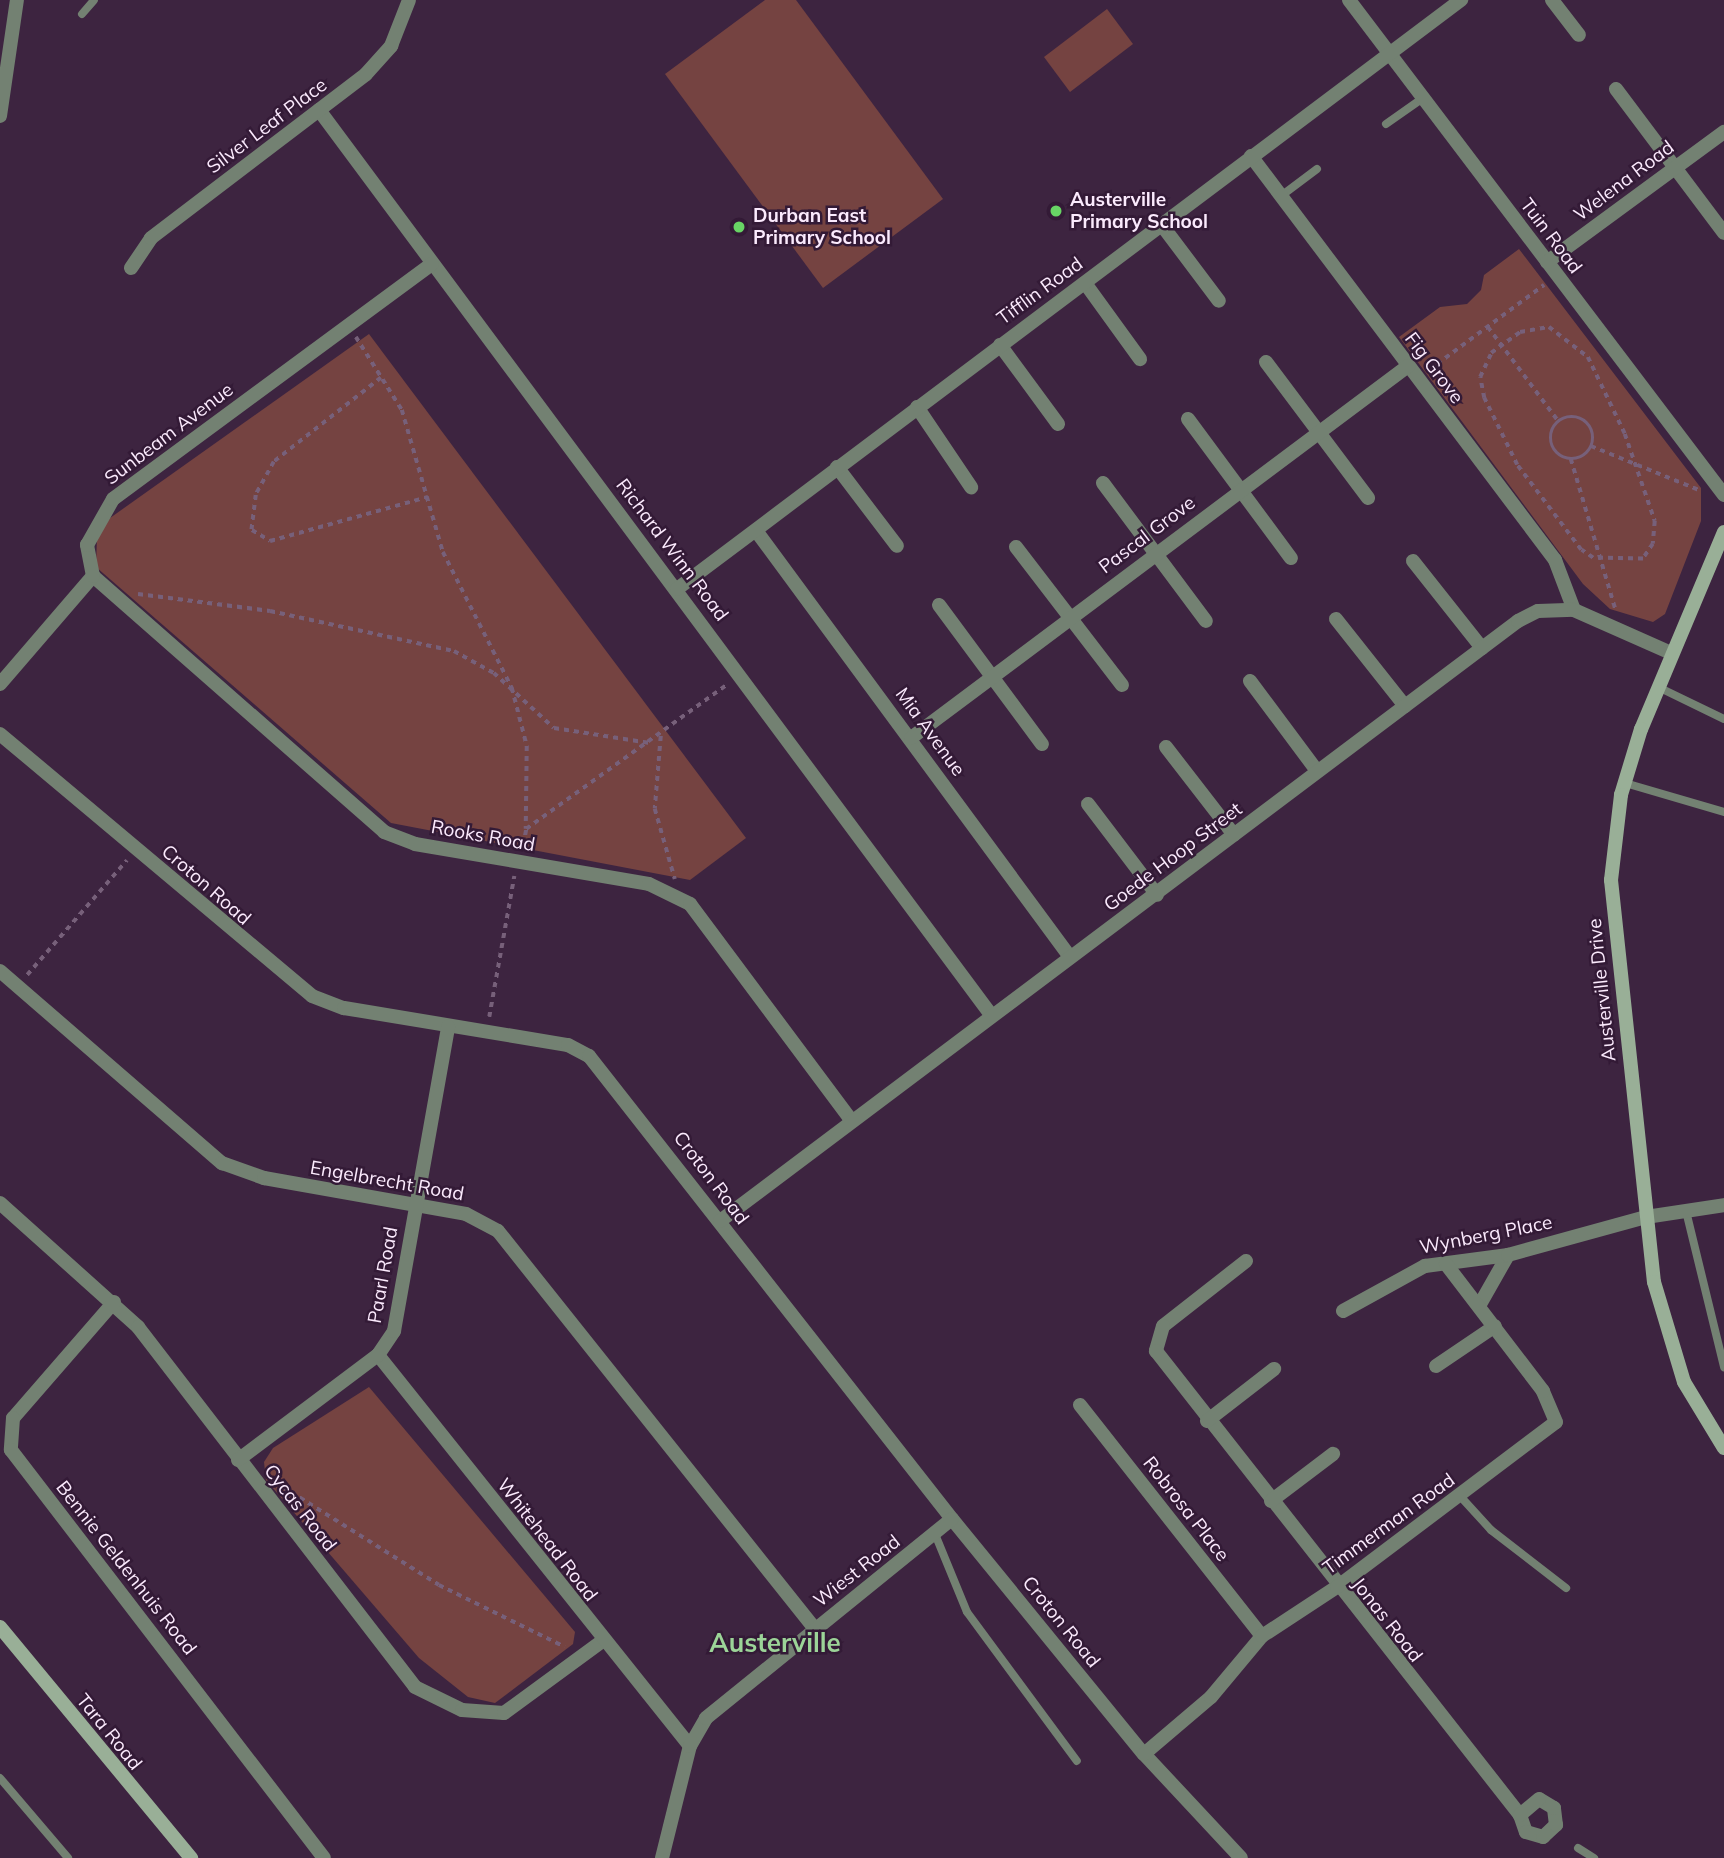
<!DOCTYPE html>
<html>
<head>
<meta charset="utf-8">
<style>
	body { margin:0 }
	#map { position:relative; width:1724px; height:1858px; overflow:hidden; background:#3d2440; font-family:Mulish,sans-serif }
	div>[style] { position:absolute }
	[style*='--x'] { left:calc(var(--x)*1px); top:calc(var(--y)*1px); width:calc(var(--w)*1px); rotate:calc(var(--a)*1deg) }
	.green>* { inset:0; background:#754341 }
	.path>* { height:3.5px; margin-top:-1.75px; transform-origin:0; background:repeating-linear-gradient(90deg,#77607a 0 5px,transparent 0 10px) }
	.path>.ring { margin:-1.75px; padding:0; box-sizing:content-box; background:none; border:3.5px solid #77607a; border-radius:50% }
	.lane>* { height:8px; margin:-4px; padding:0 4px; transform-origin:4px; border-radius:4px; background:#738172 }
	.street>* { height:14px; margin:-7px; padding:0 7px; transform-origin:7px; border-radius:7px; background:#738172 }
	.secondary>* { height:14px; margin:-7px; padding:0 7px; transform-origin:7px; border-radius:7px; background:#99af97 }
	.dots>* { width:19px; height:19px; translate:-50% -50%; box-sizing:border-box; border:4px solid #331a36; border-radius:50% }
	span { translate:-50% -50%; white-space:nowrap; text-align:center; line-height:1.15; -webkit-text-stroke:5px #331a36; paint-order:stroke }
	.street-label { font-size:19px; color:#fbeafd }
	.poi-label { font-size:19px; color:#fbeafd; font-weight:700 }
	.left { translate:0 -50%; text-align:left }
	.district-label { font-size:26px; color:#9cd498; font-weight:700 }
</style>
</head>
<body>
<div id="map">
	<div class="green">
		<div style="clip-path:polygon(765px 0,796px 0,943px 199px,823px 288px,665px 74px)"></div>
		<div style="clip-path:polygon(1107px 9px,1133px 44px,1070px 92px,1044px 57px)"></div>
		<div style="clip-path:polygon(1519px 249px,1701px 488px,1701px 521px,1665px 614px,1653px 622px,1610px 609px,1583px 584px,1399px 337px,1440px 307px,1467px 304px,1481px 290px,1484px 275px)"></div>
		<div style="clip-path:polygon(369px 334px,746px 838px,690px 880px,391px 823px,96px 567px,97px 537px,110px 518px)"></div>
		<div style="clip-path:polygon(369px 1387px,575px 1632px,573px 1644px,495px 1703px,468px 1697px,419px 1658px,266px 1480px,264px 1462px,273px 1448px)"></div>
	</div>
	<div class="path">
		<div style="--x:1488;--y:327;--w:119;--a:53.2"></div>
		<div style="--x:1549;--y:327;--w:49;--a:37.6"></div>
		<div style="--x:1588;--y:357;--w:85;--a:64.3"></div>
		<div style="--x:1625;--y:434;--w:92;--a:71"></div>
		<div style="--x:1655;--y:521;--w:23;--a:95"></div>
		<div style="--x:1653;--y:544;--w:18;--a:124"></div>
		<div style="--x:1643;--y:559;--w:50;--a:-178.9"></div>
		<div style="--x:1593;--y:558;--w:14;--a:-146"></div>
		<div style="--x:1581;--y:550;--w:106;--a:-127"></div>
		<div style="--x:1517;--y:465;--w:75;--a:-116.2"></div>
		<div style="--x:1484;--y:398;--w:21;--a:-101"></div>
		<div style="--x:1480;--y:377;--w:26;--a:-65"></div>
		<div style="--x:1491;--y:353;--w:36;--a:-36"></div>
		<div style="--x:1520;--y:332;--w:29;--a:-10"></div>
		<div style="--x:356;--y:337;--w:86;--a:57.8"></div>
		<div style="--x:402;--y:410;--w:148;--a:73.9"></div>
		<div style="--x:443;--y:552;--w:153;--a:63.1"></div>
		<div style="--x:512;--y:688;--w:60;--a:75.5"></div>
		<div style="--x:527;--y:746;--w:83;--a:90.7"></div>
		<div style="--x:1429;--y:370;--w:143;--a:-36.5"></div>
		<div style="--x:381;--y:378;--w:136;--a:141.9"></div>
		<div style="--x:274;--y:462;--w:38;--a:119"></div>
		<div style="--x:256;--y:495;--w:35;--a:97"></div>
		<div style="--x:252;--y:530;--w:21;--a:31"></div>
		<div style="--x:270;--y:541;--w:164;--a:-15.6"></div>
		<div class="ring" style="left:1551px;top:417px;width:38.5px;height:38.5px"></div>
		<div style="--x:1591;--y:446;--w:117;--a:22.2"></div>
		<div style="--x:1571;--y:459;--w:159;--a:73.5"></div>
		<div style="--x:138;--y:594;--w:133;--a:7.3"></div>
		<div style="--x:270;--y:611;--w:188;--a:12.3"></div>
		<div style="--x:454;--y:651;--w:46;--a:28.8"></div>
		<div style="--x:494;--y:673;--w:81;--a:42.5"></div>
		<div style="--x:554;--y:728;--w:97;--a:8.9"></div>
		<div style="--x:661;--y:736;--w:73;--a:94.7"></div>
		<div style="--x:655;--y:809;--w:73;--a:74.1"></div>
		<div style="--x:523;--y:845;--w:16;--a:-79"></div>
		<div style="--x:526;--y:829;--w:249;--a:-35.7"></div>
		<div style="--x:27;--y:975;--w:152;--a:-49"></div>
		<div style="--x:489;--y:1017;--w:143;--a:-79.9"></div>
		<div style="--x:283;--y:1487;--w:184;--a:32.1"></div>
		<div style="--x:439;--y:1585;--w:140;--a:26.2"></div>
	</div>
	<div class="lane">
		<div style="--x:82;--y:14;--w:18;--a:-49"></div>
		<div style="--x:1386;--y:124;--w:45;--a:-35.1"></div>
		<div style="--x:1281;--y:196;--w:45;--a:-36.9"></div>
		<div style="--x:1658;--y:687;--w:73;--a:25.9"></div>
		<div style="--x:1625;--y:783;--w:103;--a:16.3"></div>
		<div style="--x:1686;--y:1211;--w:161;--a:76.3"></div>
		<div style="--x:1460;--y:1496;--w:46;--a:47.6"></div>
		<div style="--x:1491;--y:1530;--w:95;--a:37.7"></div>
		<div style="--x:935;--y:1534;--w:84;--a:67.7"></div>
		<div style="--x:967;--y:1612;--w:185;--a:53.6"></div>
		<div style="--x:0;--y:1778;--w:105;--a:49.6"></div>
		<div style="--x:1578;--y:1848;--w:19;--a:32"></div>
	</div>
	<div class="street">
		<div style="--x:1349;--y:0;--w:621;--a:52.85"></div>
		<div style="--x:1552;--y:0;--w:44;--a:52.4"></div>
		<div style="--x:1616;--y:89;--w:180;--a:53.1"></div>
		<div style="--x:319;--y:110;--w:1127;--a:53.4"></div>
		<div style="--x:0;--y:116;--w:117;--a:-81.7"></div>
		<div style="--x:1251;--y:156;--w:506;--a:53.04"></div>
		<div style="--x:1555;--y:560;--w:53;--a:69.2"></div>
		<div style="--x:1161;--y:224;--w:96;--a:53"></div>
		<div style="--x:1547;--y:262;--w:220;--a:-36.3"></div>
		<div style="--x:131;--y:268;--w:36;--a:-56"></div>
		<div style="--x:151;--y:238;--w:270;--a:-37.3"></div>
		<div style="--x:366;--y:74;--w:38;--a:-48"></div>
		<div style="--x:391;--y:46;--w:49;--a:-68.6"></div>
		<div style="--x:1085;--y:283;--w:94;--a:54.1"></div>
		<div style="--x:1000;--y:345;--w:98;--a:53.7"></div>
		<div style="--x:1266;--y:362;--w:170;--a:53.1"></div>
		<div style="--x:917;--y:407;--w:97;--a:56"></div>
		<div style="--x:1188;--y:419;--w:173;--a:53.5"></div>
		<div style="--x:837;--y:467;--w:99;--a:52.8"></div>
		<div style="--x:1103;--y:483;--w:172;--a:53.3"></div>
		<div style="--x:757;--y:532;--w:528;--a:53.63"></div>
		<div style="--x:1016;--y:547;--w:174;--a:52.5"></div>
		<div style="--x:1413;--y:561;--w:111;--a:51.6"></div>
		<div style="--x:93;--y:576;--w:388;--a:41.3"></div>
		<div style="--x:384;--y:832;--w:33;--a:21"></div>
		<div style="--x:415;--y:844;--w:237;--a:9.7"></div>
		<div style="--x:649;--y:884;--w:46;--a:26"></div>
		<div style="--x:690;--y:904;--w:269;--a:53.3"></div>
		<div style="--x:677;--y:589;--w:981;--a:-36.92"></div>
		<div style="--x:939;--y:605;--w:173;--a:53.5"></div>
		<div style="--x:1336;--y:619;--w:111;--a:51.6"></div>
		<div style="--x:1250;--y:681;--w:112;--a:53.3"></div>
		<div style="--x:0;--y:684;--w:143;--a:-49.3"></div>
		<div style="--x:93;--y:576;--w:32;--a:-101"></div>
		<div style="--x:87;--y:545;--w:53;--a:-60.5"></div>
		<div style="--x:113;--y:499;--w:396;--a:-36.4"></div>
		<div style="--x:0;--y:734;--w:407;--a:40"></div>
		<div style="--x:312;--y:996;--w:34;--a:21"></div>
		<div style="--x:344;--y:1008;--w:227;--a:9.4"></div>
		<div style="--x:568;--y:1045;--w:24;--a:28"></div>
		<div style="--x:589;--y:1056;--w:588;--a:51.9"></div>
		<div style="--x:952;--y:1519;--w:303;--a:50.8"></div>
		<div style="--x:1144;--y:1754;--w:142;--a:47"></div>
		<div style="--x:911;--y:738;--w:621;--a:-36.81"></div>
		<div style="--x:1166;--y:747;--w:111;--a:52.3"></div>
		<div style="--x:1088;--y:804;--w:114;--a:52.8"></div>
		<div style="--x:0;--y:971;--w:294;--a:40.9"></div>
		<div style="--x:222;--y:1163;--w:45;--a:19.7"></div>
		<div style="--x:264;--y:1178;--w:205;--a:10.1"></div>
		<div style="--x:466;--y:1214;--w:36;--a:28"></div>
		<div style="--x:498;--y:1231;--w:509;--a:51.46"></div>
		<div style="--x:0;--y:1203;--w:186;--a:41.9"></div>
		<div style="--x:138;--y:1327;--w:454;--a:52.4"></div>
		<div style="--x:415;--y:1687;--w:52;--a:26.1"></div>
		<div style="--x:462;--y:1710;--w:42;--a:4.1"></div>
		<div style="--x:504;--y:1713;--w:120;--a:-36.2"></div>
		<div style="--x:720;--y:1221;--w:998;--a:-36.94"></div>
		<div style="--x:1518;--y:621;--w:22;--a:-27"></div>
		<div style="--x:1538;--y:611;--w:36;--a:-2"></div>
		<div style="--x:1574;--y:610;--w:104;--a:23.9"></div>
		<div style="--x:1246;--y:1261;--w:105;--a:141.9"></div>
		<div style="--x:1163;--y:1326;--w:26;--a:106"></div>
		<div style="--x:1156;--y:1351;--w:590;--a:51.89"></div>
		<div style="--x:1520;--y:1815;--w:18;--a:71"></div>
		<div style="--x:1526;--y:1832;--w:18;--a:16"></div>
		<div style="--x:1543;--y:1837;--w:18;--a:-43"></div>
		<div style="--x:1556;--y:1825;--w:17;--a:-97"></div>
		<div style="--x:1554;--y:1808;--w:17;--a:-149"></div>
		<div style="--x:1539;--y:1799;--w:25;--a:140"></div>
		<div style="--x:114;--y:1302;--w:154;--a:131"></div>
		<div style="--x:13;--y:1418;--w:32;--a:94"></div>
		<div style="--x:11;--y:1450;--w:514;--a:52.51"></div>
		<div style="--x:1479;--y:1306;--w:59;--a:-60.4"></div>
		<div style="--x:1343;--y:1311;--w:94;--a:-28.8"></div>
		<div style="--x:1425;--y:1266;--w:84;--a:-7.5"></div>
		<div style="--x:1508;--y:1255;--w:143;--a:-15.4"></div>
		<div style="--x:1646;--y:1217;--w:79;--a:-8.7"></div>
		<div style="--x:378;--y:1355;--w:500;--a:51.41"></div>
		<div style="--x:1436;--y:1366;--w:71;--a:-34.1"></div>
		<div style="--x:1080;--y:1405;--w:294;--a:51.8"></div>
		<div style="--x:1207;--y:1421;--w:85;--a:-37.8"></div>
		<div style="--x:238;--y:1460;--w:175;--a:-36.9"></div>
		<div style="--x:378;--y:1355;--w:29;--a:-56"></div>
		<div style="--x:394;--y:1331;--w:309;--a:-79.9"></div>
		<div style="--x:1271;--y:1501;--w:78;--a:-37.2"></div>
		<div style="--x:1144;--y:1754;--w:88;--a:-40.4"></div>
		<div style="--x:1211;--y:1697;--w:80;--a:-50.1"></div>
		<div style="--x:1262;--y:1636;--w:90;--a:-33.2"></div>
		<div style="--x:1337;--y:1587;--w:274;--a:-37"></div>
		<div style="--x:1556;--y:1422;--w:34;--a:-113"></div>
		<div style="--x:1543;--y:1391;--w:160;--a:-127.4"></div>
		<div style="--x:662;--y:1858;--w:115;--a:-76"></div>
		<div style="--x:690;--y:1746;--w:32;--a:-60"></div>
		<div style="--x:706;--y:1718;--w:316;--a:-39"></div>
	</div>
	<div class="secondary">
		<div style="--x:1724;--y:532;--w:214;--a:112.8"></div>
		<div style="--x:1641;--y:729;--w:69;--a:106.9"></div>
		<div style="--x:1621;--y:795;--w:86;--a:96.7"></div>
		<div style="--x:1611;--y:880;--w:404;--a:83.9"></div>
		<div style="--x:1654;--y:1282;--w:104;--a:73.3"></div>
		<div style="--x:1684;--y:1382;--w:77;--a:58.8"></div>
		<div style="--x:0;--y:1627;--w:300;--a:50.4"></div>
	</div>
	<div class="dots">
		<div style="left:1056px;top:211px;background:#68d465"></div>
		<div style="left:739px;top:227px;background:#68d465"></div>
	</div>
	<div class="street-label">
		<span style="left:267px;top:126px;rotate:-37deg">Silver Leaf Place</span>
		<span style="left:1624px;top:181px;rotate:-37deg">Welena Road</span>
		<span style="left:1551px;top:236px;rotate:53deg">Tuin Road</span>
		<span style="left:1040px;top:291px;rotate:-36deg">Tifflin Road</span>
		<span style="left:1434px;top:368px;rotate:53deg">Fig Grove</span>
		<span style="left:169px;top:434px;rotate:-37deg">Sunbeam Avenue</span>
		<span style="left:1147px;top:535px;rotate:-37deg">Pascal Grove</span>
		<span style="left:672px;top:550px;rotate:53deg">Richard Winn Road</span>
		<span style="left:930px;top:732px;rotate:54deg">Mia Avenue</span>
		<span style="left:483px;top:836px;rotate:10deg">Rooks Road</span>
		<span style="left:1173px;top:857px;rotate:-37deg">Goede Hoop Street</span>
		<span style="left:206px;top:885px;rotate:41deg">Croton Road</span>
		<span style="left:1602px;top:990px;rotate:-96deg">Austerville Drive</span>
		<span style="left:711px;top:1178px;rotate:53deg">Croton Road</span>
		<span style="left:387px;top:1181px;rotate:10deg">Engelbrecht Road</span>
		<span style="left:1486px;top:1235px;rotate:-11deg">Wynberg Place</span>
		<span style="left:383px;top:1275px;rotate:-80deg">Paarl Road</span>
		<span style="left:300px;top:1508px;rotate:52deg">Cycas Road</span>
		<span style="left:1186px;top:1509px;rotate:52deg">Robrosa Place</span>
		<span style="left:1389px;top:1524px;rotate:-36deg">Timmerman Road</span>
		<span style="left:547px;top:1540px;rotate:52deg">Whitehead Road</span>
		<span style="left:126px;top:1568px;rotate:52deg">Bennie Geldenhuis Road</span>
		<span style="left:857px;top:1571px;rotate:-38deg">Wiest Road</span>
		<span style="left:1387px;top:1620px;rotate:52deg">Jonas Road</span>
		<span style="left:1061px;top:1622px;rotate:51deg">Croton Road</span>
		<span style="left:109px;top:1732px;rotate:51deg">Tara Road</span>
	</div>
	<div class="poi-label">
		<span class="left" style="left:1070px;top:211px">Austerville<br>Primary School</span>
		<span class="left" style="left:753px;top:227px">Durban East<br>Primary School</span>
	</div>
	<div class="district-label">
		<span style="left:775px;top:1643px">Austerville</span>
	</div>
</div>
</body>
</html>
